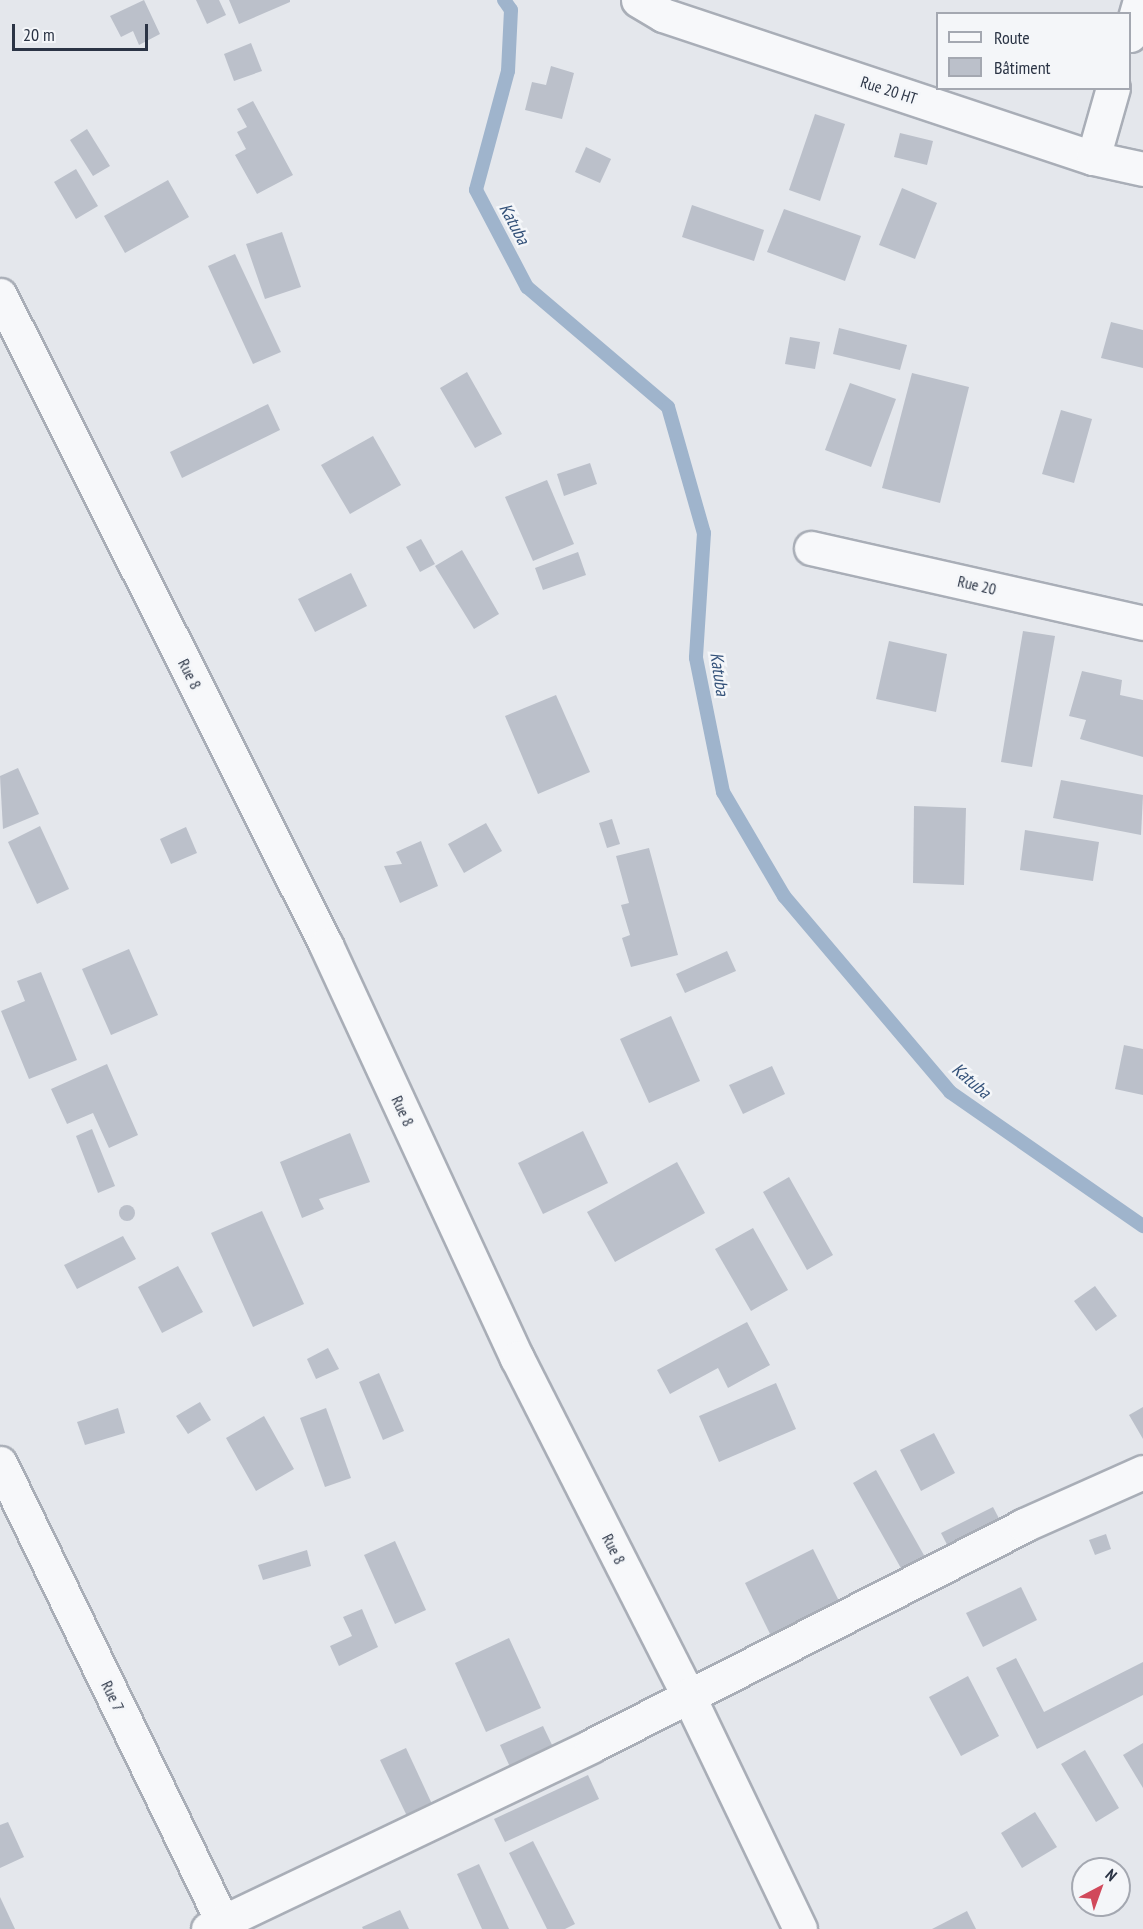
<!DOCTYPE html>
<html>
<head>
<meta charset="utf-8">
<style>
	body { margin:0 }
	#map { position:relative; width:1143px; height:1929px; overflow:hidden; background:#e4e7ec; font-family:"PT Sans Narrow",sans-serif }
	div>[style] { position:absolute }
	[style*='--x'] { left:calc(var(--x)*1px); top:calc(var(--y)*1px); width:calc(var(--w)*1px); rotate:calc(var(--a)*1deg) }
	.stream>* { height:14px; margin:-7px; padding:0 7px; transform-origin:7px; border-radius:7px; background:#9fb4cc }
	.building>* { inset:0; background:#bbc0ca }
	.round { border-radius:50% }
	.roads { filter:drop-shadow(2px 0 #a9aeb7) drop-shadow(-2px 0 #a9aeb7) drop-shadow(0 2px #a9aeb7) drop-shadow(0 -2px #a9aeb7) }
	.street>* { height:33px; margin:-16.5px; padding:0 16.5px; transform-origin:16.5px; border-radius:16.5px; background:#f7f8fa }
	span { translate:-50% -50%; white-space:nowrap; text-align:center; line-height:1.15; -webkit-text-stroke:5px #f4f6f9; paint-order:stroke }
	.street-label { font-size:16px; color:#2b3445 }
	.water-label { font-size:18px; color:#34527a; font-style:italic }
	.legend { position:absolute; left:936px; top:12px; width:195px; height:78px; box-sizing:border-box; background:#f4f6f9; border:2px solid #a4a8b1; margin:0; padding:8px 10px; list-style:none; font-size:18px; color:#2b3445 }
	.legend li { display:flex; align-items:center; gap:12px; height:30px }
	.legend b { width:30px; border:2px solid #a4a8b1 }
	.north { position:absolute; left:1071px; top:1857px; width:60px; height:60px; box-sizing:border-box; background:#f4f6f9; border:2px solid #a4a8b1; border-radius:50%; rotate:41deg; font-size:16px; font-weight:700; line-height:24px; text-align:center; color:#2b3445 }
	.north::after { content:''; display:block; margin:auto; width:21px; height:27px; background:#d1495b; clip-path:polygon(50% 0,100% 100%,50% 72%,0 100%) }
	.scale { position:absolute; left:12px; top:24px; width:136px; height:27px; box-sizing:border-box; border:3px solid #2b3445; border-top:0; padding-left:8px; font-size:18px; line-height:21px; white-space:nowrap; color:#2b3445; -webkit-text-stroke:4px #f4f6f9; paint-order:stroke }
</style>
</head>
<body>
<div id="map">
	<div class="stream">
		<div style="--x:504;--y:0;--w:12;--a:55"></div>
		<div style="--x:511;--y:10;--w:61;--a:92.8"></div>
		<div style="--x:508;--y:71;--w:123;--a:105.1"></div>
		<div style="--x:476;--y:190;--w:110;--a:62.3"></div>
		<div style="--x:527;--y:287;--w:185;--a:40.4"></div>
		<div style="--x:668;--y:407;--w:131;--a:74.1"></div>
		<div style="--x:704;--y:533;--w:125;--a:93.7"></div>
		<div style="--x:696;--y:658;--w:137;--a:78.6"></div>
		<div style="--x:723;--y:792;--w:121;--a:59.6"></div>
		<div style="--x:784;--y:896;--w:257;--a:49.7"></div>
		<div style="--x:950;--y:1092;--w:235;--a:34.8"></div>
	</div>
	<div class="building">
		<div style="clip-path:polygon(144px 0,160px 34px,139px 45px,133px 31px,121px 37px,110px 16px)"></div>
		<div style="clip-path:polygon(196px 0,219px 0,226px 15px,207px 24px)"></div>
		<div style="clip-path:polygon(229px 0,290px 0,290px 2px,239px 24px)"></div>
		<div style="clip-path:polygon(251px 43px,262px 71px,234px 81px,224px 54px)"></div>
		<div style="clip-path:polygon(551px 66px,574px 73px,562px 119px,525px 110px,532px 82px,546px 85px)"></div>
		<div style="clip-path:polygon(253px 101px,293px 175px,257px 194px,235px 155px,246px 149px,237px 132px,247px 127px,237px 109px)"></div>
		<div style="clip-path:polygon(815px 114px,845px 124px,820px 201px,789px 190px)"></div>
		<div style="clip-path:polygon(87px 129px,110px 166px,93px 176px,70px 140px)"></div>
		<div style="clip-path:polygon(900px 133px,933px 141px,927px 165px,894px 157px)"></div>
		<div style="clip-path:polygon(586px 147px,611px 159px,600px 183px,575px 172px)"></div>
		<div style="clip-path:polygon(76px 169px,98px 206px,76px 219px,54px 182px)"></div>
		<div style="clip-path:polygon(168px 180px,189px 217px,125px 253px,104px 216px)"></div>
		<div style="clip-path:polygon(902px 188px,937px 203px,915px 259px,879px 245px)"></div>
		<div style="clip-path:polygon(692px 205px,764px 230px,754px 261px,682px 237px)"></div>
		<div style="clip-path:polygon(784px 209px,861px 236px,845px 281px,767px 252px)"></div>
		<div style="clip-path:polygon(282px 232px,301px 287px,265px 299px,246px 244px)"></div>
		<div style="clip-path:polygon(235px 254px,281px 352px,253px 364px,208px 266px)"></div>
		<div style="clip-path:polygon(1111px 322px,1143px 330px,1143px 368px,1101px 358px)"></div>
		<div style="clip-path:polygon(839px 328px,907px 345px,900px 370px,833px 354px)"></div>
		<div style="clip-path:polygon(790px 337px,820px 342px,815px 369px,785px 364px)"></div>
		<div style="clip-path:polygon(467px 372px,502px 434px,475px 448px,440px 388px)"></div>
		<div style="clip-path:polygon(912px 373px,969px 387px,940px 503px,882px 488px)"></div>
		<div style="clip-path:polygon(850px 383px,896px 399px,871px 467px,825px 450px)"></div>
		<div style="clip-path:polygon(268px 404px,280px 430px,182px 478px,170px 452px)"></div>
		<div style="clip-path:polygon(1061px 410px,1092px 419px,1074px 483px,1042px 474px)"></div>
		<div style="clip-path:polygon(373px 436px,401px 485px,350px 514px,321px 465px)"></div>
		<div style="clip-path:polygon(590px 463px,597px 484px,564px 496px,557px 474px)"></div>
		<div style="clip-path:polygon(547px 480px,574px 544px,533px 561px,505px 497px)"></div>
		<div style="clip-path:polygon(421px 539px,435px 564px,420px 572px,406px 547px)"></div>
		<div style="clip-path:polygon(462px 550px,499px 614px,474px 629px,435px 566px)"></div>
		<div style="clip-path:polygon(578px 552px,586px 575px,543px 590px,535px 568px)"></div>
		<div style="clip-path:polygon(351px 573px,367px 606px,315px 632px,298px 599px)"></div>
		<div style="clip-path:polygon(1023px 631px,1055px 636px,1032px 767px,1001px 762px)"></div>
		<div style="clip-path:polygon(889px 641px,947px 654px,936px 712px,876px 699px)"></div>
		<div style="clip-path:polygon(1082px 671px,1122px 680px,1120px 695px,1143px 700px,1143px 757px,1080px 739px,1086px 720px,1069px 716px)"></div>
		<div style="clip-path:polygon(556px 695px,590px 772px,538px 794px,505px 716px)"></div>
		<div style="clip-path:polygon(18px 768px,39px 814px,3px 829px,0 776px)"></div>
		<div style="clip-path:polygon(1061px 780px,1143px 795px,1141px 835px,1053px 818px)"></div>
		<div style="clip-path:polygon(914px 806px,966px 808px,964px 885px,913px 883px)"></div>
		<div style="clip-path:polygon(612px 819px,620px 844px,607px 848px,599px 823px)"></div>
		<div style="clip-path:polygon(486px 823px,502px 851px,464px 873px,448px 844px)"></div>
		<div style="clip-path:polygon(40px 826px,69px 889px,37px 904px,8px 842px)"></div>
		<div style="clip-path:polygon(186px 827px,197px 853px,171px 864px,160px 839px)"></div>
		<div style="clip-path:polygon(1025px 830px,1099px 842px,1093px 881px,1020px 870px)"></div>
		<div style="clip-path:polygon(421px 841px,438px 886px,400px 903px,384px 866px,402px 864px,396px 852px)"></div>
		<div style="clip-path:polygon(649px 848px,678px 955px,631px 967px,622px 938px,630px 935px,621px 905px,629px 903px,616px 856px)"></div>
		<div style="clip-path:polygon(129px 949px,158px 1015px,111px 1035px,82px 969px)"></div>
		<div style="clip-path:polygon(727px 951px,736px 971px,685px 993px,676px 974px)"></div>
		<div style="clip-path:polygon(41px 972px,77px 1060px,29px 1079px,1px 1011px,25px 1001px,17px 981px)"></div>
		<div style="clip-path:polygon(671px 1016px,700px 1081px,649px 1103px,620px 1039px)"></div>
		<div style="clip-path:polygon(1124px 1045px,1143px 1049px,1143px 1095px,1115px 1089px)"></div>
		<div style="clip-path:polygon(107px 1064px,138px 1135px,109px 1148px,93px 1113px,67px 1124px,51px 1089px)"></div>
		<div style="clip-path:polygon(772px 1066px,785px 1094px,743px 1114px,729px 1085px)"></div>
		<div style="clip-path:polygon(92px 1129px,115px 1186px,98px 1193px,76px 1136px)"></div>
		<div style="clip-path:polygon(583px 1131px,608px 1183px,543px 1214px,518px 1163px)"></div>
		<div style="clip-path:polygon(350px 1133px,370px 1182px,319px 1199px,324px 1209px,302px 1218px,280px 1162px)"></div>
		<div style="clip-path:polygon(677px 1162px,705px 1213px,615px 1262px,587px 1212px)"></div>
		<div style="clip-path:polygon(789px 1177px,833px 1255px,807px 1270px,763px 1192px)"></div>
		<div class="round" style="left:119px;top:1205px;width:16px;height:16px"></div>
		<div style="clip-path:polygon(262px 1211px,304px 1304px,253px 1327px,211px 1233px)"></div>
		<div style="clip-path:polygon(753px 1228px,788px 1290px,751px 1311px,715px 1249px)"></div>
		<div style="clip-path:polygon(123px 1236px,136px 1259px,77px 1289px,64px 1265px)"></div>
		<div style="clip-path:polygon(178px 1266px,203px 1312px,162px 1333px,138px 1287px)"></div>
		<div style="clip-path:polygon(1095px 1286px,1117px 1316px,1096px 1331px,1074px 1301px)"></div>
		<div style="clip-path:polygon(747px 1322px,770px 1365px,728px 1388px,718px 1368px,670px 1394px,657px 1370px)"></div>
		<div style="clip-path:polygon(328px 1348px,339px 1369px,316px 1379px,307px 1359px)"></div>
		<div style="clip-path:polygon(379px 1373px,404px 1431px,383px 1440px,359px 1382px)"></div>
		<div style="clip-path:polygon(776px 1383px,796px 1429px,719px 1462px,699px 1416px)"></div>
		<div style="clip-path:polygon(200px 1402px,211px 1420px,188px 1434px,176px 1416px)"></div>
		<div style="clip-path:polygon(1143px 1407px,1143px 1439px,1129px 1415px)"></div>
		<div style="clip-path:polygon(118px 1408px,125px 1433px,85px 1445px,77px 1422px)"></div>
		<div style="clip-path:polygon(326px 1408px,351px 1478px,325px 1487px,300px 1418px)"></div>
		<div style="clip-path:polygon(264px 1416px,294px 1469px,256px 1491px,226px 1438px)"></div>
		<div style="clip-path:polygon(934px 1433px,955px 1473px,921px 1491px,900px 1450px)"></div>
		<div style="clip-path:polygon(876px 1470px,925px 1557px,902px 1570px,853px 1483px)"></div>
		<div style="clip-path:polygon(993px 1507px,1006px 1532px,954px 1558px,941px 1533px)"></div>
		<div style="clip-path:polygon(1106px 1534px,1111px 1549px,1095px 1555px,1089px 1540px)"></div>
		<div style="clip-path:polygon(395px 1541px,426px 1610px,395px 1624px,364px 1555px)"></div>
		<div style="clip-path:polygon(813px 1549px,846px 1615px,777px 1648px,745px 1583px)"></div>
		<div style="clip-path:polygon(307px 1550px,311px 1566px,263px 1580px,258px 1565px)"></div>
		<div style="clip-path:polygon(1021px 1587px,1037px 1620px,983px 1647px,966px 1613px)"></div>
		<div style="clip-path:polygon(362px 1609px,378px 1647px,339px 1666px,330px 1646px,352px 1636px,343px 1617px)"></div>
		<div style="clip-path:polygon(509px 1638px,541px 1708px,486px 1732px,455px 1663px)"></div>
		<div style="clip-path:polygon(1016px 1658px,1044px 1712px,1143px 1662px,1143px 1695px,1037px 1749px,996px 1668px)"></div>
		<div style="clip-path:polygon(968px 1676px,999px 1736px,961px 1756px,929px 1697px)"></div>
		<div style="clip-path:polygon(543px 1726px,553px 1747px,510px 1767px,500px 1745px)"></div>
		<div style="clip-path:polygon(1143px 1743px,1143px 1788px,1123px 1755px)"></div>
		<div style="clip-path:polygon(406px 1748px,432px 1804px,407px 1816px,380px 1760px)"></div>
		<div style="clip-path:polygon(1085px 1750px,1119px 1808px,1096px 1822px,1061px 1764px)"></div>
		<div style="clip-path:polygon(588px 1775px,599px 1799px,505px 1842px,494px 1819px)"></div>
		<div style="clip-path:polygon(1035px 1812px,1057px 1847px,1022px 1868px,1001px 1833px)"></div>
		<div style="clip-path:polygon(8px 1822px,24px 1857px,0 1868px,0 1825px)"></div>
		<div style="clip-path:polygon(533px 1841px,575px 1924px,565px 1929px,547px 1929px,509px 1853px)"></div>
		<div style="clip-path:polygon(479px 1864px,509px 1929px,482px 1929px,457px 1874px)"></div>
		<div style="clip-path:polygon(0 1897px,15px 1929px,0 1929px)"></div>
		<div style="clip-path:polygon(400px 1910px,409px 1929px,363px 1929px,362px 1927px)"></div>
		<div style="clip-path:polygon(967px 1911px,976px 1929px,932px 1929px)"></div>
	</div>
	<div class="roads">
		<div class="street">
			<div style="--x:638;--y:0;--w:29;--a:31"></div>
			<div style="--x:663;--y:15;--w:453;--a:18.4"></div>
			<div style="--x:1093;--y:158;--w:51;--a:12.4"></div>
			<div style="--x:1130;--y:35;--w:36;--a:-74"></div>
			<div style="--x:1093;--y:158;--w:73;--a:-74.1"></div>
			<div style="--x:0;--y:295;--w:727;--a:63.36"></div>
			<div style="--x:326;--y:945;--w:455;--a:65.2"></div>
			<div style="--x:517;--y:1358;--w:378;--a:63.1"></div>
			<div style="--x:688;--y:1695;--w:259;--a:64.4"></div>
			<div style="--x:811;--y:548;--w:340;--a:12.7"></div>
			<div style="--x:0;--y:1463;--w:518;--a:64.13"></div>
			<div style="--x:208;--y:1929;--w:424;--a:-25.5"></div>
			<div style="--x:591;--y:1746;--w:486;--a:-27"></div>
			<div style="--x:1024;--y:1525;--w:130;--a:-24"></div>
		</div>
	</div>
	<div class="street-label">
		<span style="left:889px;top:90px;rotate:18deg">Rue 20 HT</span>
		<span style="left:977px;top:585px;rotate:13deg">Rue 20</span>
		<span style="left:190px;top:674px;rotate:63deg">Rue 8</span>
		<span style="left:403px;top:1111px;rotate:65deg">Rue 8</span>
		<span style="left:614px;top:1549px;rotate:63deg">Rue 8</span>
		<span style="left:113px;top:1696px;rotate:64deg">Rue 7</span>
	</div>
	<div class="water-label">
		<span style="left:514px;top:224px;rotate:62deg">Katuba</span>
		<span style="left:719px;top:674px;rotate:82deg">Katuba</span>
		<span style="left:971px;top:1081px;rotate:40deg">Katuba</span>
	</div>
	<ul class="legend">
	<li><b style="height:8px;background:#f7f8fa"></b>Route</li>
	<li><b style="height:16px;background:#bbc0ca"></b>Bâtiment</li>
	</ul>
	<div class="north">N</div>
	<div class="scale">20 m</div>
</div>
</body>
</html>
